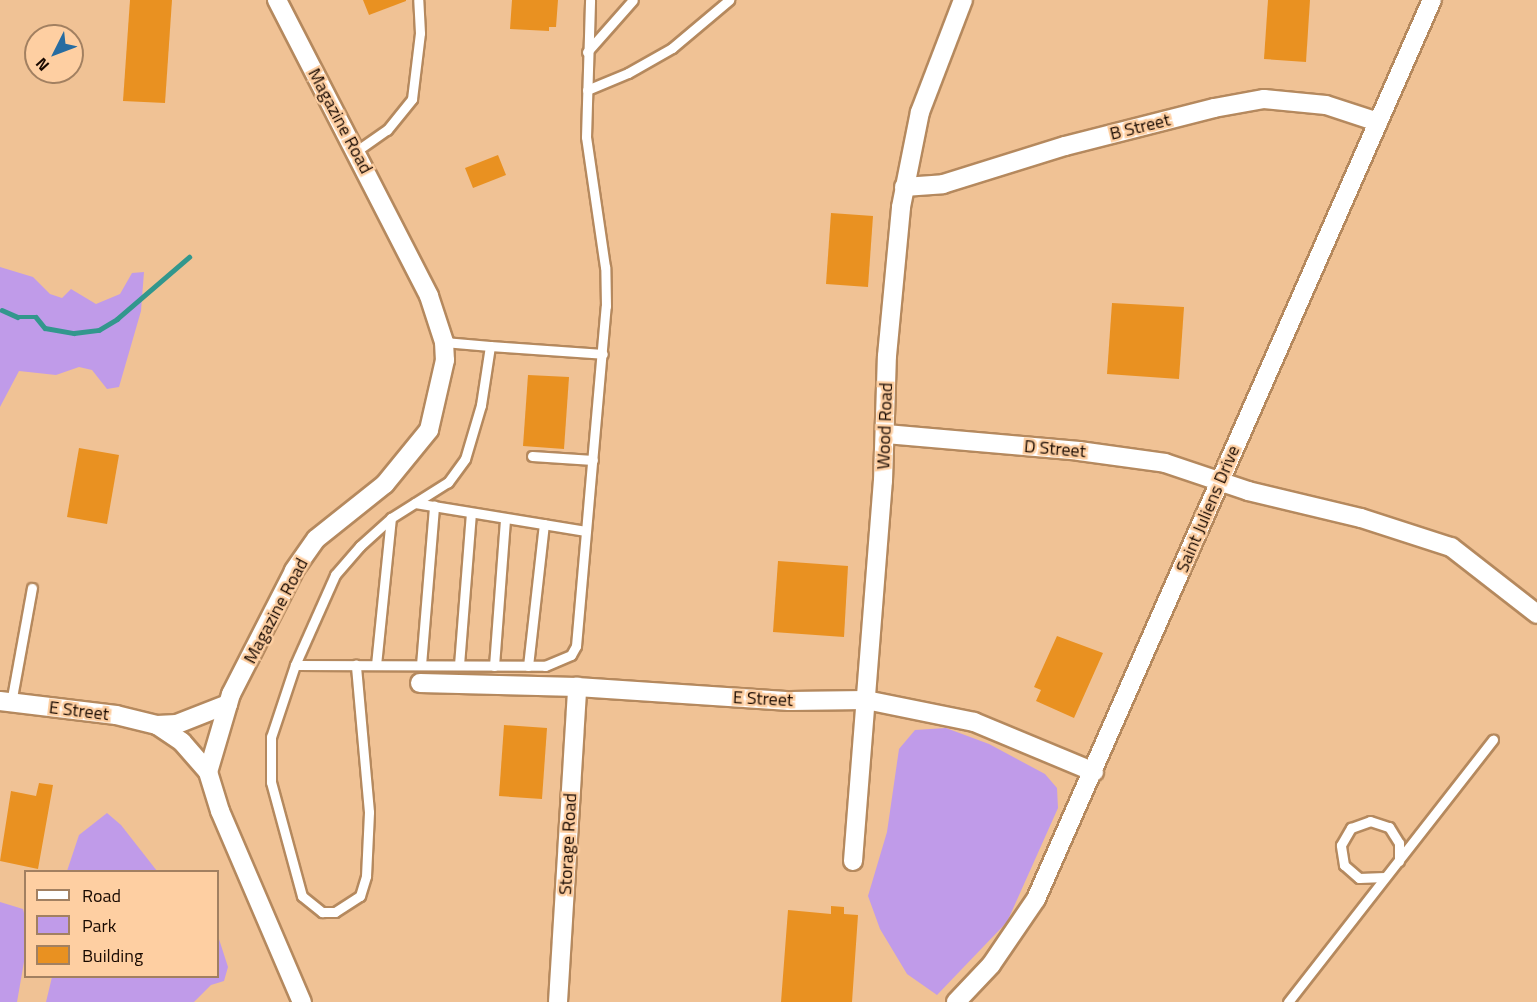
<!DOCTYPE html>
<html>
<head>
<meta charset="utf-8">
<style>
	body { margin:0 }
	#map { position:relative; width:1537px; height:1002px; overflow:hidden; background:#f0c295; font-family:"Titillium Web",sans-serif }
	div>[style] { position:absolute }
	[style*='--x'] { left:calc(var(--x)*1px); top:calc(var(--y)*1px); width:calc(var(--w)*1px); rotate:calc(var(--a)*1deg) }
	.green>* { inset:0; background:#c09be9 }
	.stream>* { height:4.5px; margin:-2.25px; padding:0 2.25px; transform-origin:2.25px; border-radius:2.25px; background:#32978d }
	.building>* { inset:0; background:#e99121 }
	.roads { filter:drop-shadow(2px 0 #b5895e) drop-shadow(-2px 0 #b5895e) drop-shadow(0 2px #b5895e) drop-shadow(0 -2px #b5895e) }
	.service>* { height:9px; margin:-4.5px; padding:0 4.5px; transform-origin:4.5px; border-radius:4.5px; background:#fff }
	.minor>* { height:18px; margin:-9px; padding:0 9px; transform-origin:9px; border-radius:9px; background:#fff }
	span { translate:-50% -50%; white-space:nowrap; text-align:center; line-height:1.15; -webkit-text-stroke:5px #fecfa2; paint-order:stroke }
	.street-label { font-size:18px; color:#180900 }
	.legend { position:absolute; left:24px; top:870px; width:195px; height:108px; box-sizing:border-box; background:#fecfa2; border:2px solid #a28061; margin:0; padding:8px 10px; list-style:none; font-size:18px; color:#180900 }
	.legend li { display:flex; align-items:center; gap:12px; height:30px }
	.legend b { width:30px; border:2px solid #a28061 }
	.north { position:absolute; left:24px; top:24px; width:60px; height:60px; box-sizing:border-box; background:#fecfa2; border:2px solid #a28061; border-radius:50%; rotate:228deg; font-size:16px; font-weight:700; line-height:24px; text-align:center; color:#180900 }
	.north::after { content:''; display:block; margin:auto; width:21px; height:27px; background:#276ca1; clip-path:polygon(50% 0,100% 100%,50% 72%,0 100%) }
</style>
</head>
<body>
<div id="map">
	<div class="green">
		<div style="clip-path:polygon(0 267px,33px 277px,50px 294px,62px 298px,71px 289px,96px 304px,120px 294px,132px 273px,144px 272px,141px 311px,119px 387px,107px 389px,92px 370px,79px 367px,56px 375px,19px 371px,0 407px)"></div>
		<div style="clip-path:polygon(946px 728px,989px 744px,1045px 774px,1057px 788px,1058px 808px,1007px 922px,937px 995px,907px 974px,880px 929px,868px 896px,887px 832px,899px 749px,915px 730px)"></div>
		<div style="clip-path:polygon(107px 813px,121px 825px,157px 871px,67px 871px,79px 835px)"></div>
		<div style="clip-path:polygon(0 902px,23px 909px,25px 917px,25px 956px,17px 1002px,0 1002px)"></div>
		<div style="clip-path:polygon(218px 936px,228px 967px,224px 981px,211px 985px,194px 1002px,46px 1002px,52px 977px,218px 976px)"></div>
	</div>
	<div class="stream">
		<div style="--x:2;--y:310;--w:17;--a:24"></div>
		<div style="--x:18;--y:317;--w:18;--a:0"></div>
		<div style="--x:36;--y:317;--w:14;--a:51"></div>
		<div style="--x:45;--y:328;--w:29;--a:10"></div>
		<div style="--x:74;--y:333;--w:25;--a:-7"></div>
		<div style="--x:99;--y:330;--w:21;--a:-31"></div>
		<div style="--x:117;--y:319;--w:95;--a:-40.7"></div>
	</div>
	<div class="building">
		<div style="clip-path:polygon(130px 0,172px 0,165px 103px,123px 101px)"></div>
		<div style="clip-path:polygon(363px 0,406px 0,406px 1px,369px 15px)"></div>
		<div style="clip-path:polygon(512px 0,558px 0,556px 27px,549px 27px,549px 31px,510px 29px)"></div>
		<div style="clip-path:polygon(1268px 0,1310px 0,1306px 62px,1264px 59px)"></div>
		<div style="clip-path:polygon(498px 155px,506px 175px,473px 188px,465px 168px)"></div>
		<div style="clip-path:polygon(831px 213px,873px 216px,868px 287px,826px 284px)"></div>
		<div style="clip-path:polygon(1112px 303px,1184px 307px,1179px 379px,1107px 374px)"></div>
		<div style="clip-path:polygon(528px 375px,569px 377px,564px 449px,523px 446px)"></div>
		<div style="clip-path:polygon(79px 448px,119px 455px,107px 524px,67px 517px)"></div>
		<div style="clip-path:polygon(778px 561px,848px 566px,844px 637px,773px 632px)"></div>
		<div style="clip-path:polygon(1057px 636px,1103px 653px,1074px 718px,1036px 701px,1041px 690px,1034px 687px)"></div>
		<div style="clip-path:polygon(504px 725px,547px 728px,542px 799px,499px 796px)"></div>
		<div style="clip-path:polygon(39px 783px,53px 785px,38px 869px,0 861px,11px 791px,36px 796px)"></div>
		<div style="clip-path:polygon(831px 906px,844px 907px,844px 914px,858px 915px,852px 1002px,781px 1002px,788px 910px,831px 914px)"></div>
	</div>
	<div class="roads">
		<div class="service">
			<div style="--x:587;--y:52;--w:69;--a:-48.5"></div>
			<div style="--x:587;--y:90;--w:44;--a:-22.5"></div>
			<div style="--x:628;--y:73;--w:51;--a:-29.6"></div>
			<div style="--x:672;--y:48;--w:75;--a:-40.1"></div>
			<div style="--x:355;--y:152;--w:39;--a:-35"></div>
			<div style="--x:387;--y:130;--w:40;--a:-51"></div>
			<div style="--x:412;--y:99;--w:66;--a:-83.1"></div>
			<div style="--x:420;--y:33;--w:33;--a:-93"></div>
			<div style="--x:444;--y:342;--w:46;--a:5"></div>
			<div style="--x:490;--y:346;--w:60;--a:98.7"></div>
			<div style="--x:481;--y:405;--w:56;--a:106.5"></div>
			<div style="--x:465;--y:459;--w:29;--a:126"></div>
			<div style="--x:448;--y:482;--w:67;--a:147.7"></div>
			<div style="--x:391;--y:518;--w:42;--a:137.9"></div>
			<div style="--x:360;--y:546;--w:38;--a:131"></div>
			<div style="--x:335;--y:575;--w:98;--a:114"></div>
			<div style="--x:295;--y:665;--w:250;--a:0.2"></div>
			<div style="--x:545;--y:666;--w:28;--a:-23"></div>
			<div style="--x:571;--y:655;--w:10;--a:-61"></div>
			<div style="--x:576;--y:646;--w:341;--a:-85"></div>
			<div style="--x:606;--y:306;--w:39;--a:-91"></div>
			<div style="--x:605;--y:267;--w:131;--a:-98.3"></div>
			<div style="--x:586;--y:137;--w:137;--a:-88.3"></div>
			<div style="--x:490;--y:346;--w:113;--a:4"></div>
			<div style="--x:532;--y:456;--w:61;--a:3.8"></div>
			<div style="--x:415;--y:503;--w:173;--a:9.3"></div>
			<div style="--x:295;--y:665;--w:76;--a:108.4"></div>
			<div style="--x:271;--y:737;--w:45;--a:90"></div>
			<div style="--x:271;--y:782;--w:118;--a:74.8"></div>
			<div style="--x:302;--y:896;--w:26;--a:39"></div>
			<div style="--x:322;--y:912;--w:13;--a:0"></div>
			<div style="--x:335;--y:912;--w:30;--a:-33"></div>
			<div style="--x:360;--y:896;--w:21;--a:-73"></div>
			<div style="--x:366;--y:876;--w:64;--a:-87.3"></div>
			<div style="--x:369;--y:812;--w:148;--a:-95.1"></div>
			<div style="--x:376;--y:665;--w:148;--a:-84.2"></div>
			<div style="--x:421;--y:665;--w:160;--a:-85.3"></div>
			<div style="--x:459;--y:665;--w:152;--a:-85.5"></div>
			<div style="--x:494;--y:666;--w:147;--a:-85.7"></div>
			<div style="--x:528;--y:666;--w:143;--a:-83.6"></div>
			<div style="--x:11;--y:703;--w:117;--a:-79.7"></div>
			<div style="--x:1385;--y:877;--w:26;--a:178"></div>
			<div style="--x:1359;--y:878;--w:20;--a:-139"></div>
			<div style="--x:1344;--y:865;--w:20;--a:-99"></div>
			<div style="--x:1341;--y:845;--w:20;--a:-60"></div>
			<div style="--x:1351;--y:828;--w:20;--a:-20"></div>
			<div style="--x:1370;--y:821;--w:20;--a:18"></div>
			<div style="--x:1389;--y:827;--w:19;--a:58"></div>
			<div style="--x:1399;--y:843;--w:18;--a:90"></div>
			<div style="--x:1288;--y:1002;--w:333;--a:-52"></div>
		</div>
		<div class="minor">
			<div style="--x:277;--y:0;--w:333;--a:62.8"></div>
			<div style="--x:429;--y:296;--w:48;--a:71.9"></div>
			<div style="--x:444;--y:342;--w:18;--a:87"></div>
			<div style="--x:445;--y:360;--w:72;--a:102.9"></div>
			<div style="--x:429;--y:430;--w:70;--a:129.2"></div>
			<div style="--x:385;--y:484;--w:88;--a:141.4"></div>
			<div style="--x:316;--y:539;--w:39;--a:125"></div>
			<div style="--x:294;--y:571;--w:138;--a:117.1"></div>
			<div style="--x:231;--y:694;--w:81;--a:106.4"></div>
			<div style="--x:208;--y:772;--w:41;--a:72.9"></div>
			<div style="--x:220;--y:811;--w:208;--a:66.8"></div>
			<div style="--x:904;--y:187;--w:39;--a:-4"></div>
			<div style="--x:943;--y:184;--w:128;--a:-17.3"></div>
			<div style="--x:1065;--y:146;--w:154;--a:-14.3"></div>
			<div style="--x:1214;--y:108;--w:51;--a:-10.2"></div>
			<div style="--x:1264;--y:99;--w:62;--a:5.5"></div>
			<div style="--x:1326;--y:105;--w:55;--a:18.1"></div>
			<div style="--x:886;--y:434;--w:194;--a:5"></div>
			<div style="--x:1079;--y:451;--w:87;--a:7.9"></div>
			<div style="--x:1165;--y:463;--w:88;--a:18.6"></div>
			<div style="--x:1248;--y:491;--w:116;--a:13.4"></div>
			<div style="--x:1361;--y:518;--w:95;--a:17.9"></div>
			<div style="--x:1451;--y:547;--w:109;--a:37.9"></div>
			<div style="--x:420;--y:683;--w:157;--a:1.5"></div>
			<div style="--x:577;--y:687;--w:213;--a:3.8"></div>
			<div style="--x:790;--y:701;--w:76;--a:-0.8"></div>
			<div style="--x:866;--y:700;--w:110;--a:11.5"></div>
			<div style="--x:974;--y:722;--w:130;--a:22.6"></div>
			<div style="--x:0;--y:701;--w:117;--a:6.9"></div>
			<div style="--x:116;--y:715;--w:42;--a:13.7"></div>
			<div style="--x:157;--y:725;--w:30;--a:34"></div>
			<div style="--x:182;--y:742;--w:40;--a:49"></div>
			<div style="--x:157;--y:725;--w:20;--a:-3"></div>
			<div style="--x:177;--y:724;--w:55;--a:-21.4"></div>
			<div style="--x:853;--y:861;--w:381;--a:-85.5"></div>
			<div style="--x:883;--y:481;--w:125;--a:-88.2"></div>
			<div style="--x:887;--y:356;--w:150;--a:-84.6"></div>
			<div style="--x:901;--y:207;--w:97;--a:-78.7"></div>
			<div style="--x:920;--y:112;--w:120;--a:-69"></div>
			<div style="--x:558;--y:1002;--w:316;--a:-86.5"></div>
			<div style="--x:956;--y:1002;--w:51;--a:-46.6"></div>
			<div style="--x:991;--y:965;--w:80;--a:-55.7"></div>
			<div style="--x:1036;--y:899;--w:982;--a:-66.23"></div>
		</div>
	</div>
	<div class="street-label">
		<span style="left:340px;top:121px;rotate:62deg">Magazine Road</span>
		<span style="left:1140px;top:127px;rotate:-14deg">B Street</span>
		<span style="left:885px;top:426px;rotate:-88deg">Wood Road</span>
		<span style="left:1055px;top:449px;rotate:5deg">D Street</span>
		<span style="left:1208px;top:509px;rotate:-67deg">Saint Juliens Drive</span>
		<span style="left:276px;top:611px;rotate:-62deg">Magazine Road</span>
		<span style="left:763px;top:699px;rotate:3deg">E Street</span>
		<span style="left:79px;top:711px;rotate:7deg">E Street</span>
		<span style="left:568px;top:844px;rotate:-87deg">Storage Road</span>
	</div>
	<ul class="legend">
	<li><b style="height:8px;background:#fff"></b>Road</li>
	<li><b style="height:16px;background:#c09be9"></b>Park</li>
	<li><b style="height:16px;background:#e99121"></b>Building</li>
	</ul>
	<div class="north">N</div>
</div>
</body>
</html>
